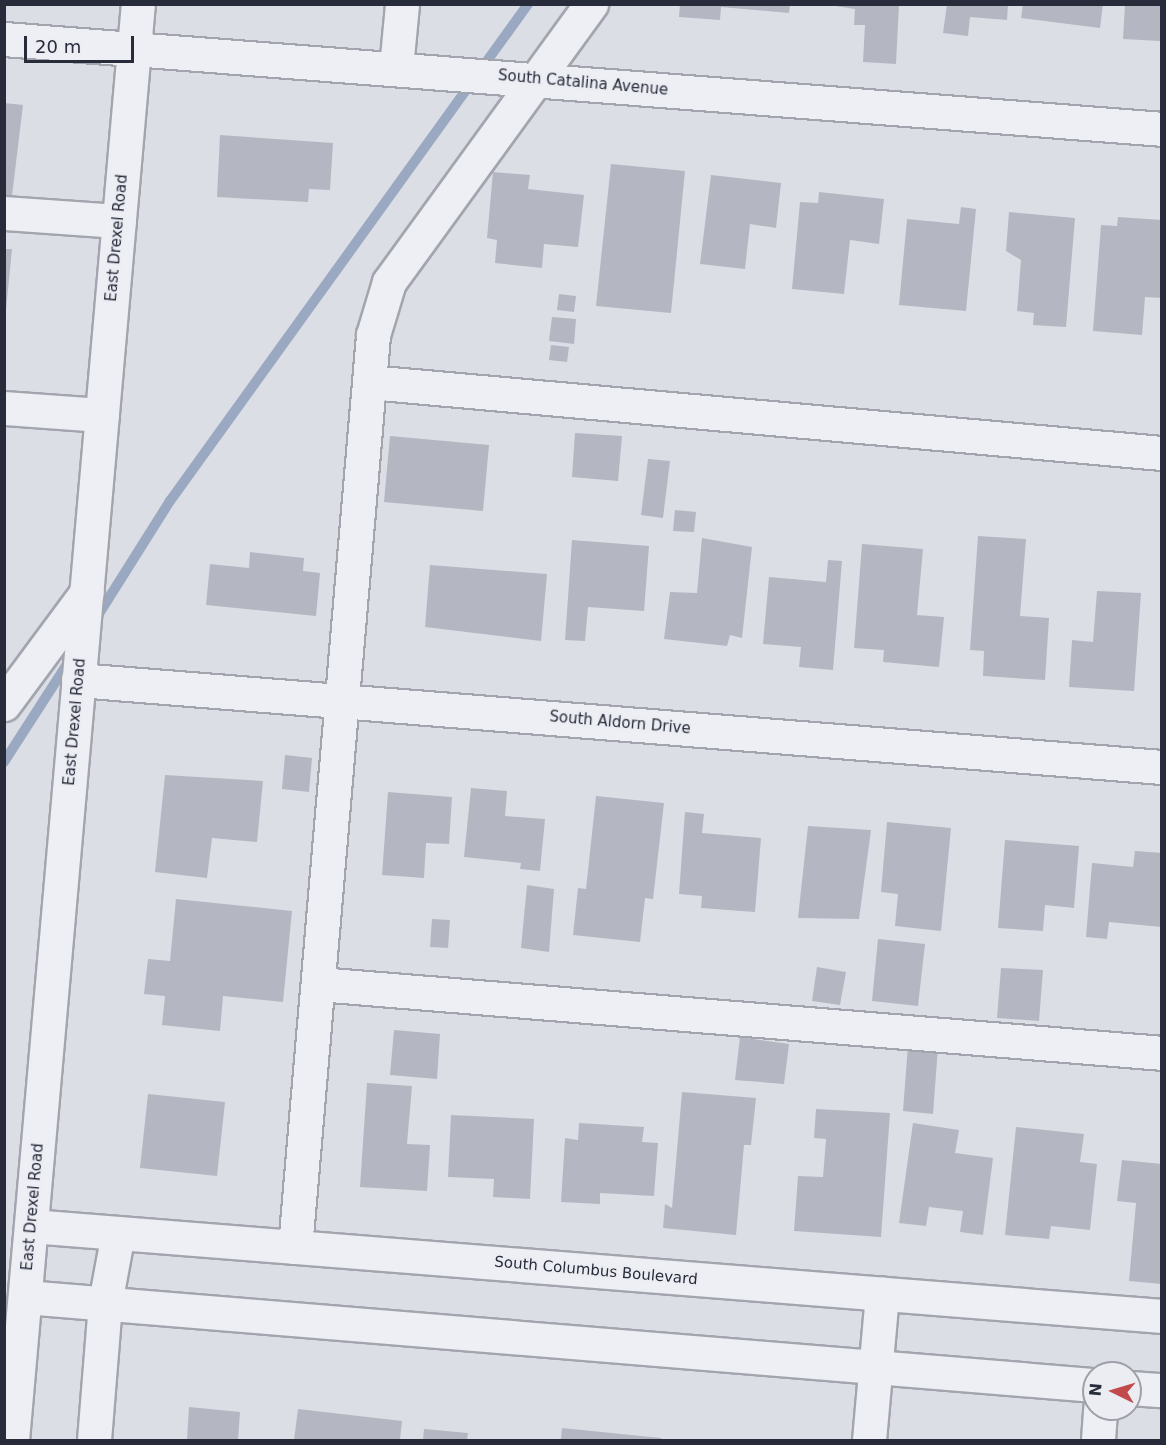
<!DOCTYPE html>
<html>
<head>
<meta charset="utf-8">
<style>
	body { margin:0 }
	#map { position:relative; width:1166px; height:1445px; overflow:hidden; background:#dcdee5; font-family:"DejaVu Sans",sans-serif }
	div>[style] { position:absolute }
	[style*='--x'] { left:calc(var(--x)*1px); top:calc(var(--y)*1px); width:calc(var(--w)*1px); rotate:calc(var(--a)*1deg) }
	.stream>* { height:10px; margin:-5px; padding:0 5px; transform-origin:5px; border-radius:5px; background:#9aa8c2 }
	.building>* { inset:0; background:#b4b7c1 }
	.roads { filter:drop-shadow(2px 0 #a2a5ae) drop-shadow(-2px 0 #a2a5ae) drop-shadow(0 2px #a2a5ae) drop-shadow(0 -2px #a2a5ae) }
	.minor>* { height:33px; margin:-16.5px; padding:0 16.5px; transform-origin:16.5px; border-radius:16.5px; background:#eeeff4 }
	span { translate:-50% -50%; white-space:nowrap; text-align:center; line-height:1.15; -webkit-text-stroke:4.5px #ebedf3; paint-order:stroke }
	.street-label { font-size:15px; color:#272b3a }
	.frame { position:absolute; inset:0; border:6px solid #272b3a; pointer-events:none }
	.north { position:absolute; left:1082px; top:1361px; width:60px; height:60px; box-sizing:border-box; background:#ebedf3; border:2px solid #9d9fa9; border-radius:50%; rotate:275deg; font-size:16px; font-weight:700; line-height:24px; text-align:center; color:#272b3a }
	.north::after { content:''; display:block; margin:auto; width:21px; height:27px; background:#c14a4c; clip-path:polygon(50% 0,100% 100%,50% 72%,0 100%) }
	.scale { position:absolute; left:24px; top:36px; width:110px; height:27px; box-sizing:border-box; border:3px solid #272b3a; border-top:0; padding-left:8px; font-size:18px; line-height:21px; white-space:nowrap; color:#272b3a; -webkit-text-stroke:4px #ebedf3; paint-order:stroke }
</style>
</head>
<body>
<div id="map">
	<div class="stream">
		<div style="--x:95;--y:620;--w:141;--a:-57.8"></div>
		<div style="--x:170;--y:501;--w:613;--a:-54.23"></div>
		<div style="--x:4;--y:762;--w:124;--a:-57.2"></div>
	</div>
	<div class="building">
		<div style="clip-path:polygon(680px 4px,790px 4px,789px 13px,721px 7px,720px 20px,679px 17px)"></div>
		<div style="clip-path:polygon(823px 4px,899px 4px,896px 64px,863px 62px,865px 25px,854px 25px,855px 9px)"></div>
		<div style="clip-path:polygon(947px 4px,1008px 4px,1007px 20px,970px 17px,968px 36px,943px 33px)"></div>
		<div style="clip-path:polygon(1023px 4px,1103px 4px,1100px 28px,1021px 18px)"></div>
		<div style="clip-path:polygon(1125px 4px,1162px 4px,1162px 66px,1160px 41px,1123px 39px)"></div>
		<div style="clip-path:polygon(4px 103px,23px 105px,11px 204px,4px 203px)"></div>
		<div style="clip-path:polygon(220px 135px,333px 143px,330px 190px,309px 189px,308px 202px,217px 197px)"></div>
		<div style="clip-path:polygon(611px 164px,685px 171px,671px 313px,596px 306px)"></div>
		<div style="clip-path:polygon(493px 172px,530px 175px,528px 189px,584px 195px,578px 247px,544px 244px,542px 268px,495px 263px,497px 240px,487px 238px)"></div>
		<div style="clip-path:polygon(711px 175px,781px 183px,776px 228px,750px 224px,745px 269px,700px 264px)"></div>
		<div style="clip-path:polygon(819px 192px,884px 199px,879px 244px,850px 240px,844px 294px,792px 289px,800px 202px,818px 203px)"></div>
		<div style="clip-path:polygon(961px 207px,976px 209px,966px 311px,899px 305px,907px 219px,959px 224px)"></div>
		<div style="clip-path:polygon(1009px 212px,1075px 218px,1066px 327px,1033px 325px,1034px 313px,1017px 311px,1021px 260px,1006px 251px)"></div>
		<div style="clip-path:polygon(1118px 217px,1162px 220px,1162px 298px,1145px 297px,1142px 335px,1093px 331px,1101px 225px,1117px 226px)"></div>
		<div style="clip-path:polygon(4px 249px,12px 249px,6px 310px,4px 310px)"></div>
		<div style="clip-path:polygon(559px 294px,576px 296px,574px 312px,557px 310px)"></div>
		<div style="clip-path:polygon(552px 317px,576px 319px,574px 344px,549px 341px)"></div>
		<div style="clip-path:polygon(551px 345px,569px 347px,567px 362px,549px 360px)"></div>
		<div style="clip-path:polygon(575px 433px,622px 436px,618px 481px,572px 477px)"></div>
		<div style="clip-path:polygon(390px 436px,489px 445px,483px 511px,384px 502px)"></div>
		<div style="clip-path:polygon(648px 459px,670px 461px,663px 518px,641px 515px)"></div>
		<div style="clip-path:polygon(675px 510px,696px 512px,694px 532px,673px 531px)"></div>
		<div style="clip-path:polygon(978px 536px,1026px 539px,1020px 616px,1049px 618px,1045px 680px,983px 676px,984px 651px,970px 650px)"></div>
		<div style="clip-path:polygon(702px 538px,752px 547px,742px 638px,730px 635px,727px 646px,664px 639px,670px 592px,697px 593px)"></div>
		<div style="clip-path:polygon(572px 540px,649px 546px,644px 611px,588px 607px,585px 641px,565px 640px)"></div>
		<div style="clip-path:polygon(862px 544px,923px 549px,917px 615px,944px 617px,939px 667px,883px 662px,884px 650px,854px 648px)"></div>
		<div style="clip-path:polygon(250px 552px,304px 558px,303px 571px,320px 573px,316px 616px,206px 605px,210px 564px,249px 568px)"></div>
		<div style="clip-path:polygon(828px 560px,842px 561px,833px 670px,799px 667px,801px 647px,763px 644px,769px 577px,826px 582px)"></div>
		<div style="clip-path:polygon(430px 565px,547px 574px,541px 641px,425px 627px)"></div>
		<div style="clip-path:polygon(1097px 591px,1141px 593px,1134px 691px,1069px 687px,1072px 640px,1093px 642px)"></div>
		<div style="clip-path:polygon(285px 755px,312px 758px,309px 792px,282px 789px)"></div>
		<div style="clip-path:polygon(165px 775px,263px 781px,257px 842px,212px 838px,207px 878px,155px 872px)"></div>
		<div style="clip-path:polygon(471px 788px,507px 791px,505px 816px,545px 819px,540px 871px,520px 869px,521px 863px,464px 857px)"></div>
		<div style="clip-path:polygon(388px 792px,452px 797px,449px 844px,426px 843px,424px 878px,382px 875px)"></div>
		<div style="clip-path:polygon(596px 796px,664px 803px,653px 899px,645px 898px,640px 942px,573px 935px,578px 888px,586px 889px)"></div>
		<div style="clip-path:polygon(685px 812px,704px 814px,702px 833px,761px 838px,755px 912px,701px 908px,702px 896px,679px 894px)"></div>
		<div style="clip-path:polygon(887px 822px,951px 828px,941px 931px,895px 926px,898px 894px,881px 892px)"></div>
		<div style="clip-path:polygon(808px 826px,871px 830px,859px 919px,798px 918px)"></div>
		<div style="clip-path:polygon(1005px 840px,1079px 846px,1074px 908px,1045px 905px,1043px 931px,998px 928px)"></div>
		<div style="clip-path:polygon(1135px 851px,1162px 853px,1162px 927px,1109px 922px,1107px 939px,1086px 937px,1092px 863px,1133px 867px)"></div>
		<div style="clip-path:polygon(527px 885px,554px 889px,549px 952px,521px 948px)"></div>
		<div style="clip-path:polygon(176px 899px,292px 911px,283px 1002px,223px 996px,220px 1031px,162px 1025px,165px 996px,144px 994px,148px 959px,170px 961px)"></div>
		<div style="clip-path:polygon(432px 919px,450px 920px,448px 948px,430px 947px)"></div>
		<div style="clip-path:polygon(878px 939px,925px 944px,918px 1006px,872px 1001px)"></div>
		<div style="clip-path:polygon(817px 967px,846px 972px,840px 1005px,812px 1001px)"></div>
		<div style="clip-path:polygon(1001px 968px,1043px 970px,1039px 1021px,997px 1018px)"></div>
		<div style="clip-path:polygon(394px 1030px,440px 1034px,437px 1079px,390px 1075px)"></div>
		<div style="clip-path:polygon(740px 1037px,789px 1044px,784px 1084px,735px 1080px)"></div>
		<div style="clip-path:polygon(908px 1045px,938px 1047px,933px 1114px,903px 1111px)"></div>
		<div style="clip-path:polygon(367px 1083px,412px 1086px,407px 1144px,430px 1145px,427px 1191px,360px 1187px)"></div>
		<div style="clip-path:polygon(682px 1092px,756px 1098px,751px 1145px,744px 1145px,736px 1235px,663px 1228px,665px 1204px,672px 1208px)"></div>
		<div style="clip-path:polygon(148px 1094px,225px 1102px,217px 1176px,140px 1168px)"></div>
		<div style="clip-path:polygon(816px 1109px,890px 1113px,881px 1237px,794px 1231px,798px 1176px,823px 1177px,826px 1139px,814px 1138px)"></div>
		<div style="clip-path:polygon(451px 1115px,534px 1119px,530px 1199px,493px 1197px,494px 1179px,448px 1177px)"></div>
		<div style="clip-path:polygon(579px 1123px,644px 1127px,642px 1142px,658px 1143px,654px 1196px,600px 1193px,600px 1204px,561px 1202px,565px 1138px,578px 1140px)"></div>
		<div style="clip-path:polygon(913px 1123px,959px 1130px,955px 1153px,993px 1158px,983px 1235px,960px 1232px,963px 1211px,929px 1207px,926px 1226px,899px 1223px)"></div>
		<div style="clip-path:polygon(1016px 1127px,1084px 1134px,1080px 1162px,1097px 1164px,1090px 1230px,1051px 1226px,1049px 1239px,1005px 1235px)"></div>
		<div style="clip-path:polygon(1122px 1160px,1162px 1164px,1162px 1284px,1129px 1281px,1136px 1203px,1117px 1201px)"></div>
		<div style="clip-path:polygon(189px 1407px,240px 1412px,238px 1440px,187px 1440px)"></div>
		<div style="clip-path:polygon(298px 1409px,402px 1421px,400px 1440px,294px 1440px)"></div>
		<div style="clip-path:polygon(562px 1428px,661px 1438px,661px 1440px,561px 1440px)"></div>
		<div style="clip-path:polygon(424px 1429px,468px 1433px,467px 1440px,423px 1440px)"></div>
	</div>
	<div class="roads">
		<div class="minor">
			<div style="--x:4;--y:39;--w:1161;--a:4.44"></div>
			<div style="--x:396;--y:68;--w:64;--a:-84.6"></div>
			<div style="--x:4;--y:213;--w:115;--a:4"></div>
			<div style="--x:369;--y:382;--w:796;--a:5.12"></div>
			<div style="--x:4;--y:408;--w:98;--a:4.1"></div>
			<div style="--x:78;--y:680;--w:1087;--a:4.59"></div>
			<div style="--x:4;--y:704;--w:139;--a:-53.5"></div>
			<div style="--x:318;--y:984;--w:847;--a:4.67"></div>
			<div style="--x:31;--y:1226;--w:1135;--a:4.55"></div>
			<div style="--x:295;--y:1247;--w:915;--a:-85.11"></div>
			<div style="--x:373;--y:335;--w:55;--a:-73.2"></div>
			<div style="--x:389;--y:282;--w:344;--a:-54"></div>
			<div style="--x:25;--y:1297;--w:1073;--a:4.71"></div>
			<div style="--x:1130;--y:1388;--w:32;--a:4"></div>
			<div style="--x:12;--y:1440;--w:1442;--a:-84.99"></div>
			<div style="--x:94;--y:1440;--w:137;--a:-85.4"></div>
			<div style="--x:105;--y:1303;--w:71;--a:-79.5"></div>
			<div style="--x:869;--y:1440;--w:147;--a:-84.9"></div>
			<div style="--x:1098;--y:1440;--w:31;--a:-86"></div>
		</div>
	</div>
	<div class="street-label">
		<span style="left:583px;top:83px;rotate:5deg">South Catalina Avenue</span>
		<span style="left:117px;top:238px;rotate:-85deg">East Drexel Road</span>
		<span style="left:75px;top:722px;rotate:-85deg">East Drexel Road</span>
		<span style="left:620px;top:723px;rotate:5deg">South Aldorn Drive</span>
		<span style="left:33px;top:1207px;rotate:-85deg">East Drexel Road</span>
		<span style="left:596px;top:1271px;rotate:5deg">South Columbus Boulevard</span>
	</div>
	<div class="frame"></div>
	<div class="north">N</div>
	<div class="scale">20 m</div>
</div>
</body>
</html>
